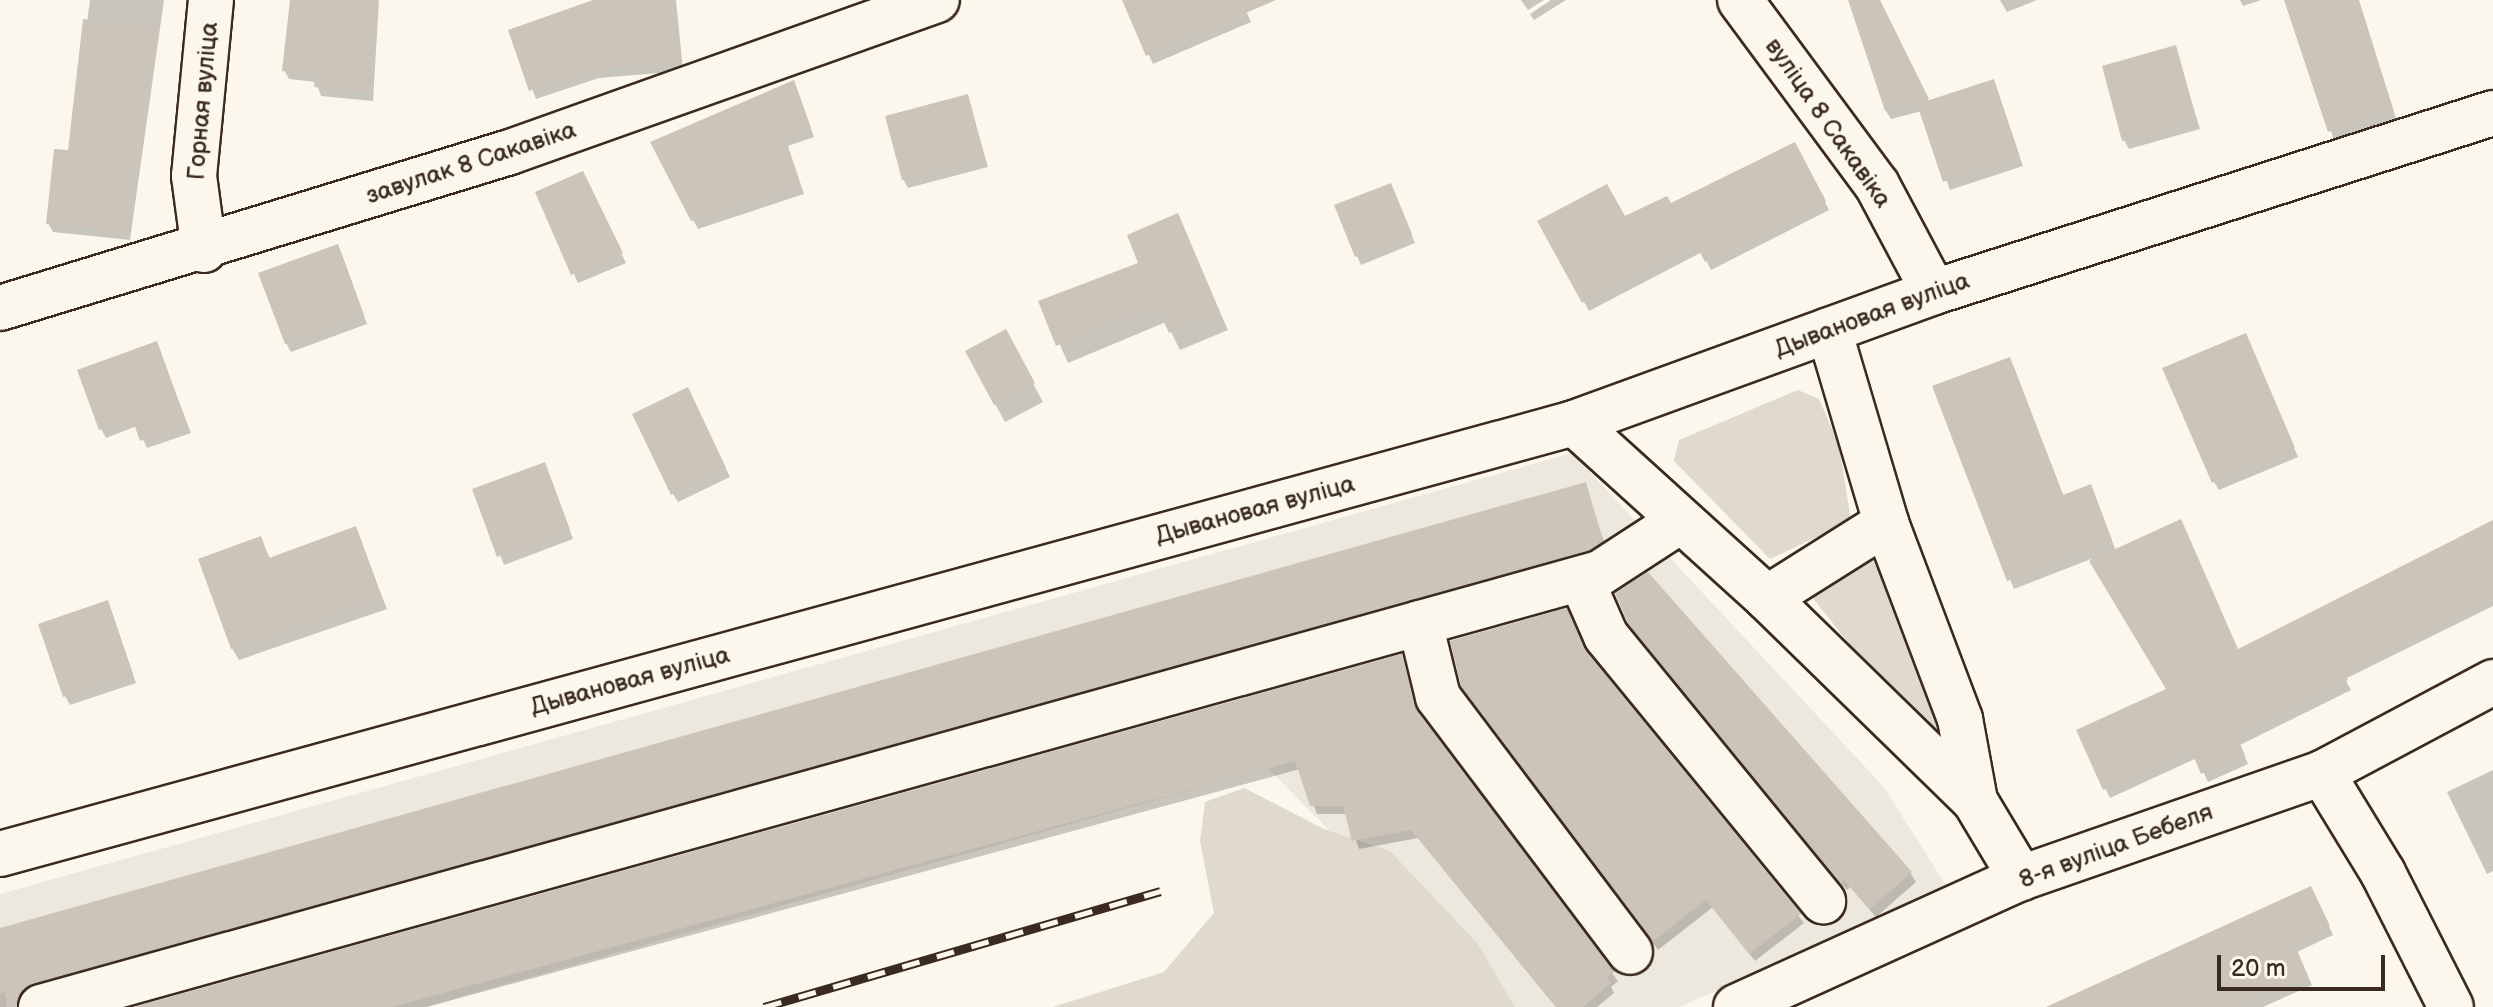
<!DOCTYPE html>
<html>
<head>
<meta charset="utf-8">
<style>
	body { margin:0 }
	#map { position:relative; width:2493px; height:1007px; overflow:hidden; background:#fbf7ec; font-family:"Balsamiq Sans",sans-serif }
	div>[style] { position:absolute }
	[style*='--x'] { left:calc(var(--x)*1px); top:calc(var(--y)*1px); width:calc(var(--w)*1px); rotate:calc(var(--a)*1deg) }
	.built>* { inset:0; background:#ede8dd }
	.green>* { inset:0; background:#dfd9ce }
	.shadow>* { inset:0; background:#0003 }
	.building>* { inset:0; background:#ccc4b9 }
	.roads { filter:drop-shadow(2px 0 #3b2a1e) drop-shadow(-2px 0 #3b2a1e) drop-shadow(0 2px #3b2a1e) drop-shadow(0 -2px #3b2a1e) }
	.minor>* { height:44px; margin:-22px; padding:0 22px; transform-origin:22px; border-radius:22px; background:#fbf7ec }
	.rail>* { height:9px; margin-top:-4.5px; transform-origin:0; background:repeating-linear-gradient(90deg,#fbf7ec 0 18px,#3b2a1e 0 36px); box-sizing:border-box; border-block:2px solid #3b2a1e }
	span { translate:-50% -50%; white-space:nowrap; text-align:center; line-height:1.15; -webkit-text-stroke:8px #fbf7ec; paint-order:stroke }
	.street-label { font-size:24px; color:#3b2a1e }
	.scale { position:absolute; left:2217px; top:955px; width:168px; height:36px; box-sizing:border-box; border:4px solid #3b2a1e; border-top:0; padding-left:10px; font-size:24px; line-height:28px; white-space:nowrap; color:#3b2a1e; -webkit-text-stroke:6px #fbf7ec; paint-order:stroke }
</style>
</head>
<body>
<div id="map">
	<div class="built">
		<div style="clip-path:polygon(1572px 453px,1883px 786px,1949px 890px,1679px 1007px,1502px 1007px,1268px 768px,425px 1007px,0 1007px,0 894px)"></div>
	</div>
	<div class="green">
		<div style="clip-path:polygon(1798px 390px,1819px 399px,1839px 445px,1851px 521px,1770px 559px,1674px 461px,1679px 440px)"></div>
		<div style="clip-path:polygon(1872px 558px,1938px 696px,1945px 745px,1926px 740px,1804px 587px)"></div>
		<div style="clip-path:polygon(1244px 788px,1324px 829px,1390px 851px,1477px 943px,1515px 1007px,1053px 1007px,1164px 972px,1214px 913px,1200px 841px,1205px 802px)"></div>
	</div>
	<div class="shadow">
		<div style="clip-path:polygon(90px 0,164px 0,130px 240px,53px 232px,48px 223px,70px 152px)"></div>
		<div style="clip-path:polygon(292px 0,379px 0,373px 101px,321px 96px,316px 82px,289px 79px,284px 70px)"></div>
		<div style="clip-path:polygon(599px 0,676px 0,683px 71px,599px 78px,536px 99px,511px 31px)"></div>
		<div style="clip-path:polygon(1124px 0,1241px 0,1251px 22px,1153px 64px)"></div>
		<div style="clip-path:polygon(1521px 0,1544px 0,1528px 10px)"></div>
		<div style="clip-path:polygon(1551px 0,1566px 0,1534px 20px,1530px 14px)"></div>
		<div style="clip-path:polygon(1851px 0,1878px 0,1929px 102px,1993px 81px,2023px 166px,1950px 190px,1922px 111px,1891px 119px,1886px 111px)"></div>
		<div style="clip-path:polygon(2000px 0,2037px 0,2007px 12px)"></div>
		<div style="clip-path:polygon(2240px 0,2261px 0,2243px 6px)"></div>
		<div style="clip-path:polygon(2286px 0,2358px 0,2396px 118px,2334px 140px)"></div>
		<div style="clip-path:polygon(2175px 48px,2200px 129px,2129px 149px,2124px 140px)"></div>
		<div style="clip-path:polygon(794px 83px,814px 137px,788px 146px,804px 194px,698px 229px,652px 143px)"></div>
		<div style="clip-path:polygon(967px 96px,988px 167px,908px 188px,903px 179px)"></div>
		<div style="clip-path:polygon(1795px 144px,1829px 210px,1711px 270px,1702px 252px,1589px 311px,1540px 222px,1624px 219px,1670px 206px)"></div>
		<div style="clip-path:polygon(587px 182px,626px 263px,578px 283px,538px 193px)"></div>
		<div style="clip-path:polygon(1395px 194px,1415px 243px,1361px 265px,1357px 256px)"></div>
		<div style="clip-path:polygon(1177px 216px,1228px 330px,1180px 350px,1166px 322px,1068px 363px,1041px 302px,1141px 264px)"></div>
		<div style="clip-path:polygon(342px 255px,367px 324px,291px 352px,286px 343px)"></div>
		<div style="clip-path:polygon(1005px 332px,1043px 402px,1005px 422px,967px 352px)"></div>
		<div style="clip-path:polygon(156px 343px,191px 433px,147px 448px,137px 426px,106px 438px,101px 429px)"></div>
		<div style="clip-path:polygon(2250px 344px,2298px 457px,2219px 490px,2214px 482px)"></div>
		<div style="clip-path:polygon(2014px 368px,2064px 497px,2091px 486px,2116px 551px,2239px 652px,2493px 522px,2493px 606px,2345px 679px,2351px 690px,2240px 745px,2248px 764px,2208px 782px,2197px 758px,2110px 798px,2078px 731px,2169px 690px,2091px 559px,2014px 589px,1934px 387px)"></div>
		<div style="clip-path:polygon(692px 398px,730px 477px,678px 502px,673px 494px)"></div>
		<div style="clip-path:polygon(549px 474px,573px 539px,504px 565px,475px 490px)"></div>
		<div style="clip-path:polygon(1585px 484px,1607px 551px,25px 1007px,0 1007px,0 930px)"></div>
		<div style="clip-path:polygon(355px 529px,387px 609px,239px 660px,232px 648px,260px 539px,271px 560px)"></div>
		<div style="clip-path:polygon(1647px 574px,1911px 874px,1916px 882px,1876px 917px,1850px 887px,1847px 890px,1635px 632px,1629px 622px)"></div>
		<div style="clip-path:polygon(107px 602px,136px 683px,70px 705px,65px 696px)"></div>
		<div style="clip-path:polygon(1401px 656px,1421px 719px,1618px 981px,1611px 987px,1614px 993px,1597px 1007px,1556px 1007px,1418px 838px,1359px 849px,1347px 814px,1317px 814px,1300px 769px,427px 1007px,142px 1007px)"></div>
		<div style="clip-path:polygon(1588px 656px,1804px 923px,1755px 961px,1713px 907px,1658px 950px,1469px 695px)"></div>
		<div style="clip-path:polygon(2493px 770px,2493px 871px,2487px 874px,2447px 792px)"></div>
		<div style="clip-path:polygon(2315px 897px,2333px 935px,2297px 952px,2312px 985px,2263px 1007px,2095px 1007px)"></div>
	</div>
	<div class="building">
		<div style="clip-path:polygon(290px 0,378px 0,369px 93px,314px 87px,315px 74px,282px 71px)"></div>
		<div style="clip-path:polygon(593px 0,673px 0,680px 63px,594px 70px,529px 91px,508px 30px)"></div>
		<div style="clip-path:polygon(1122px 0,1276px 0,1146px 56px)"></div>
		<div style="clip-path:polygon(1848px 0,1880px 0,1929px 99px,1885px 111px)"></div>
		<div style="clip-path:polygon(2284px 0,2359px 0,2393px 109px,2328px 132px)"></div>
		<div style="clip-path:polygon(83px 19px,157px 27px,126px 232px,46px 224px,54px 149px,68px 150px)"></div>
		<div style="clip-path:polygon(2176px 45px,2197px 121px,2122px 141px,2102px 66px)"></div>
		<div style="clip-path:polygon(1994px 79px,2020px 157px,1943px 182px,1917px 104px)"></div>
		<div style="clip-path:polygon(794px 80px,811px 128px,784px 137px,800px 186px,691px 221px,650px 142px)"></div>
		<div style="clip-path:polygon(968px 94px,985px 158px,902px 180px,885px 116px)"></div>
		<div style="clip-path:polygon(1795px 142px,1826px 201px,1705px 262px,1696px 244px,1582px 303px,1537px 221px,1607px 184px,1625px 216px,1667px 196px,1671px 203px)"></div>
		<div style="clip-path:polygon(583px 171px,623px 253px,571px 275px,535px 192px)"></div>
		<div style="clip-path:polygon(1391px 183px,1412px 234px,1355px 257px,1334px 205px)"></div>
		<div style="clip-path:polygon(1178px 213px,1220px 312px,1169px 333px,1156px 305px,1056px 346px,1038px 301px,1138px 263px,1127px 235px)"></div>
		<div style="clip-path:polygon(338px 244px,364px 315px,285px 344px,258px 273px)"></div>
		<div style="clip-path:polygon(1006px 329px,1035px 383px,994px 405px,965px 351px)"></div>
		<div style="clip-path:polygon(2246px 333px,2295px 448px,2212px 483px,2162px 368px)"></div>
		<div style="clip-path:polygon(157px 341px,187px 424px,140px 441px,132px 418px,99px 430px,77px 370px)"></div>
		<div style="clip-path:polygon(2010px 357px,2063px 495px,2091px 484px,2112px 540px,2007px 581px,1932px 386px)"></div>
		<div style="clip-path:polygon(688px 387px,726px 468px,671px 495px,632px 414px)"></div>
		<div style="clip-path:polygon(545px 462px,570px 530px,497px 557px,472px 489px)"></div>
		<div style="clip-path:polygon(1586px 482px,1603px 541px,1590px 550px,34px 983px,23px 990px,17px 1007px,7px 1007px,5px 992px,0 994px,0 928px)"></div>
		<div style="clip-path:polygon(2181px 519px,2238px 649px,2493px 520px,2493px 595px,2342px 670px,2348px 680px,2236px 735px,2245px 755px,2201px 774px,2191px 750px,2103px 790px,2076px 730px,2166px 689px,2089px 561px)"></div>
		<div style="clip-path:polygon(356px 526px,382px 597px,231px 649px,198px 559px,261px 536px,269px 558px)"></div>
		<div style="clip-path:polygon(1648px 572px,1912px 872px,1870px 909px,1844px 880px,1840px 883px,1628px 623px,1615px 593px)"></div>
		<div style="clip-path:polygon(108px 600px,133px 674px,63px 697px,38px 624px)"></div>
		<div style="clip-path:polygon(1567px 608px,1587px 652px,1801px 914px,1749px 954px,1706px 900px,1652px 942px,1461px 686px,1450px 641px)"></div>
		<div style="clip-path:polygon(1402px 654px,1418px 712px,1615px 971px,1607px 978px,1611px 983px,1583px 1007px,1556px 1007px,1411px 830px,1352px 841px,1343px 806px,1310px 806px,1295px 761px,392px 1007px,134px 1007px)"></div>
		<div style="clip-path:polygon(2311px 886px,2330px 926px,2294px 943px,2308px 976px,2239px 1007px,2046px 1007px)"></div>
	</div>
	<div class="roads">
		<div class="minor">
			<div style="--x:1740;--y:0;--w:230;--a:53.5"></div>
			<div style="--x:1877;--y:185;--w:121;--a:62"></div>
			<div style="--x:204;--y:250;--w:75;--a:-97.7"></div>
			<div style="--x:194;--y:176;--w:177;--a:-84.5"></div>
			<div style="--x:0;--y:308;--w:533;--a:-17.01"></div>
			<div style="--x:510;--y:152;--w:453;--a:-19.6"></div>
			<div style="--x:1829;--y:330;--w:201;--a:73.5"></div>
			<div style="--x:1886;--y:523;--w:210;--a:69.3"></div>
			<div style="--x:1960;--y:719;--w:83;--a:79.6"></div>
			<div style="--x:1574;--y:423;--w:261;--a:42.2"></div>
			<div style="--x:1767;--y:598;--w:291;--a:44.3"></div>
			<div style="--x:1975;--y:801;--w:90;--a:59.1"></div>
			<div style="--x:1581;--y:579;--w:62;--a:66.3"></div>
			<div style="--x:1606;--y:636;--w:343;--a:50.7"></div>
			<div style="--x:1767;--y:598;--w:141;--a:-32.2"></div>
			<div style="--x:1420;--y:623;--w:76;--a:76.3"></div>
			<div style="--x:1438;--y:697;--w:319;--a:53"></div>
			<div style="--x:2322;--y:773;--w:117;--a:58.6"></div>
			<div style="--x:2383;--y:873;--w:150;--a:63.1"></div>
			<div style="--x:0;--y:854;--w:1632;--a:-15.31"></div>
			<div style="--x:1574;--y:423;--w:383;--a:-20"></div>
			<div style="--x:1934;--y:292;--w:587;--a:-17.76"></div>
			<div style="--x:41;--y:1007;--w:1618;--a:-15.56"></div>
			<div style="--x:1600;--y:573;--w:95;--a:-33"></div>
			<div style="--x:1736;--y:1007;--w:313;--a:-24.4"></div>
			<div style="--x:2021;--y:878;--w:319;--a:-19.2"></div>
			<div style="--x:2322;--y:773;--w:194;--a:-28"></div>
		</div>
	</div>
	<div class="rail">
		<div style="--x:764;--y:1007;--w:413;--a:-16.3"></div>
	</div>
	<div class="street-label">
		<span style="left:203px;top:101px;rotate:-85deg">Горная вуліца</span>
		<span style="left:1828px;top:123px;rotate:55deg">вуліца 8 Сакавіка</span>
		<span style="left:471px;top:163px;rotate:-18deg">завулак 8 Сакавіка</span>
		<span style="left:1872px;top:315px;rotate:-20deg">Дывановая вуліца</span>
		<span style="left:1255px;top:510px;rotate:-15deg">Дывановая вуліца</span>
		<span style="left:630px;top:681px;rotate:-15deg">Дывановая вуліца</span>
		<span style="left:2116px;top:846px;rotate:-20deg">8-я вуліца Бебеля</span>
	</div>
	<div class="scale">20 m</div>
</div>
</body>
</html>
